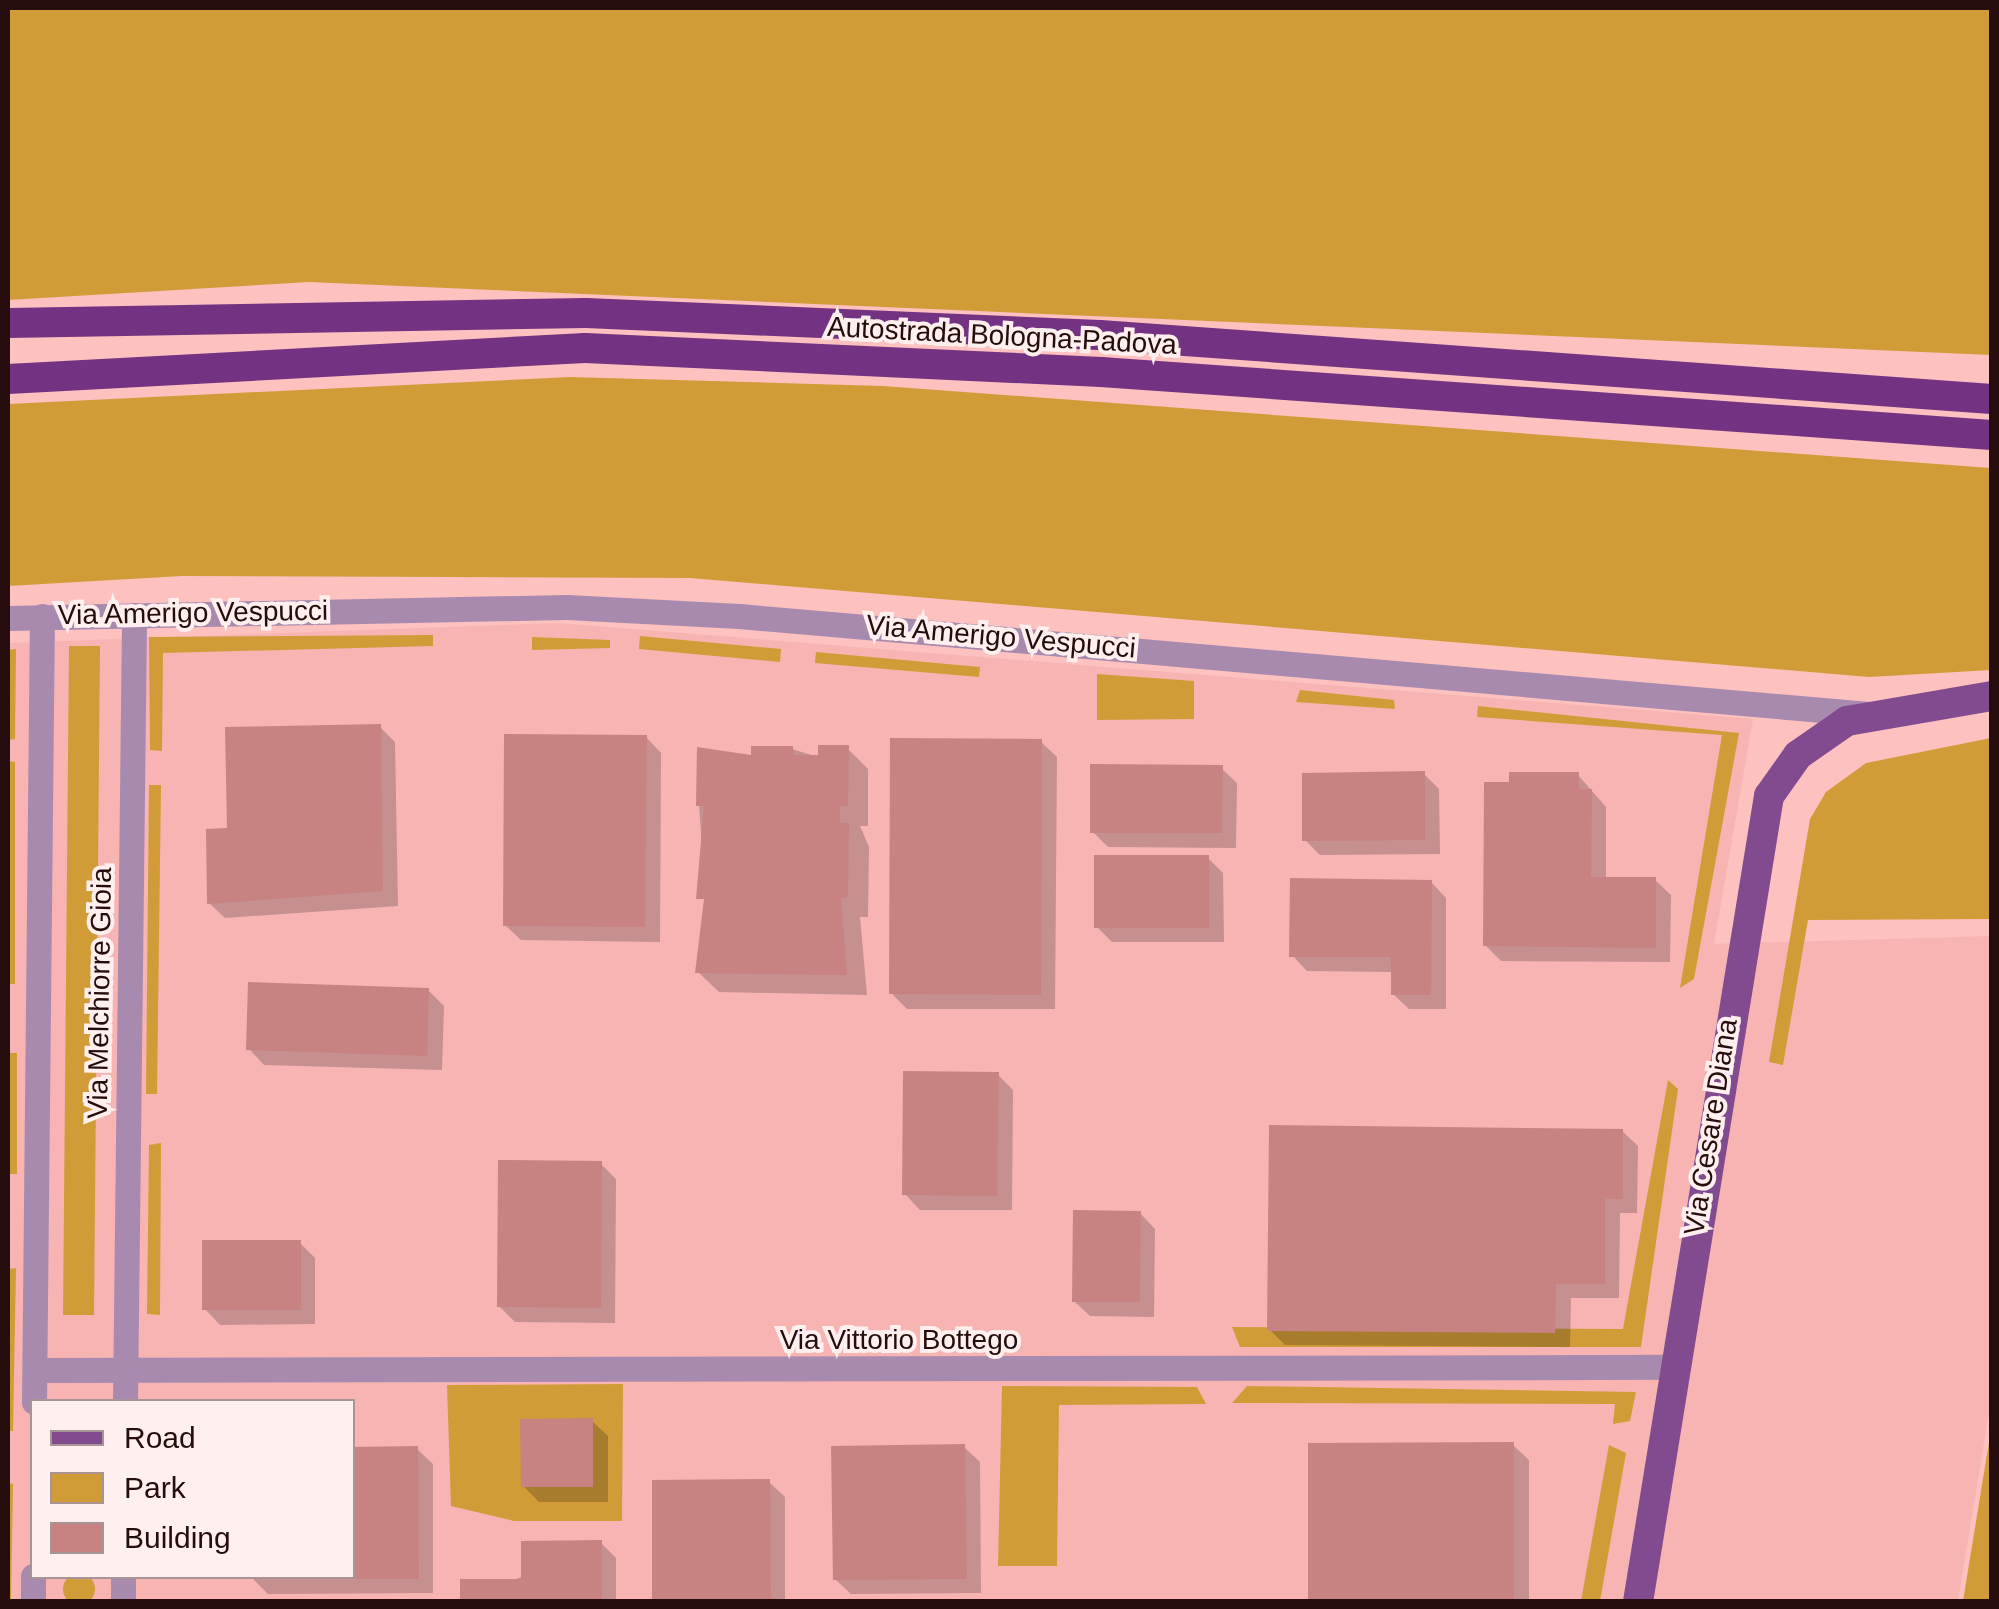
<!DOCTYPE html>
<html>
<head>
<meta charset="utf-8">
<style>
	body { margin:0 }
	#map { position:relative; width:1999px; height:1609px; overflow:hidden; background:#fdc1c0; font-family:Arial,sans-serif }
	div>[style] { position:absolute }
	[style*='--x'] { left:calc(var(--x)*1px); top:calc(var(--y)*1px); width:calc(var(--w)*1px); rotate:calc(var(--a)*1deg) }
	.built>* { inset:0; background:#f7b4b3 }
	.green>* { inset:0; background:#d19c38 }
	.round { border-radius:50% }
	.shadow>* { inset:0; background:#0003 }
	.building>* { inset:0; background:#c88281 }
	.minor>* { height:25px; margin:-12.5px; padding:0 12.5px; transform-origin:12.5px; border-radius:12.5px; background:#a88aaf }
	.major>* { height:30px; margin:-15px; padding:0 15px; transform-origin:15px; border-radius:15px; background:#824b8f }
	.highway>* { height:30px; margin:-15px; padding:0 15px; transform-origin:15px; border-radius:15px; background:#733382 }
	span { translate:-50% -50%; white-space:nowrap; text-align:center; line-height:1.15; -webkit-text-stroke:8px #ffefee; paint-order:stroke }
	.street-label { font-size:28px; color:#260c0d }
	.frame { position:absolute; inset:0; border:10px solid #260c0d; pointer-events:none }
	.legend { position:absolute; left:30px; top:1399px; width:325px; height:180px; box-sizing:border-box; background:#ffefee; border:2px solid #a89494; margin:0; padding:12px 18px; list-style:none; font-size:30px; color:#260c0d }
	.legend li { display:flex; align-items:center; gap:20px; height:50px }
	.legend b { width:50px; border:2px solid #a89494 }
</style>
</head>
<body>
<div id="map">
	<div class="built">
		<div style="clip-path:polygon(evenodd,557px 623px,1753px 719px,1714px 944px,1991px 936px,1991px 1400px,1958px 1601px,8px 1601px,8px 643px,557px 623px,32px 1402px,352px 1402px,352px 1576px,32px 1576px,32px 1402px)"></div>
	</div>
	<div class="green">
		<div style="clip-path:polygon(8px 8px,1991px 8px,1991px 355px,309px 282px,8px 300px)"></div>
		<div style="clip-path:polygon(570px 377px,883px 386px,1991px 468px,1991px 670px,1869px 677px,690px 578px,182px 576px,8px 586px,8px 404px)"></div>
		<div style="clip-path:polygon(433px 635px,433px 646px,163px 653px,162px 751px,150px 750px,149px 637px)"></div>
		<div style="clip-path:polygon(640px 636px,781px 649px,780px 662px,639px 649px)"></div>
		<div style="clip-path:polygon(532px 637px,610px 640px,610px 648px,532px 650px)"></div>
		<div style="clip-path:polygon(69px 646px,100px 646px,94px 1315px,63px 1315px)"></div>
		<div style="clip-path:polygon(16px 649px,15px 739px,8px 740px,8px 650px)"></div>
		<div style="clip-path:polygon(816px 652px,980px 667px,979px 677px,815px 663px)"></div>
		<div style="clip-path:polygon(1097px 674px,1194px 681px,1194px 719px,1097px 720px)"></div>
		<div style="clip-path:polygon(1300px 690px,1394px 700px,1395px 709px,1296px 702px)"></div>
		<div style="clip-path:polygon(1478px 706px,1739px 733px,1694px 979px,1680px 988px,1722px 735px,1477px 717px)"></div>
		<div style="clip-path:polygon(1991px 738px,1991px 919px,1808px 920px,1783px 1065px,1769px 1062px,1810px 819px,1826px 792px,1866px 763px)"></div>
		<div style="clip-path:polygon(8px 761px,15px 762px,15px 984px,8px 984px)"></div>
		<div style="clip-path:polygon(149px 785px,161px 785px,157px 1094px,146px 1094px)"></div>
		<div style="clip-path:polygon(8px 1053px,17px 1053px,17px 1174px,8px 1174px)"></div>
		<div style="clip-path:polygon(1668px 1080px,1678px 1089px,1641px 1347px,1240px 1347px,1232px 1327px,1623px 1329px)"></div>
		<div style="clip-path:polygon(161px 1143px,160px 1315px,147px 1314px,149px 1145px)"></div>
		<div style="clip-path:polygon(16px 1268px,13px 1431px,8px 1431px,8px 1269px)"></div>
		<div style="clip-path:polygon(623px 1384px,622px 1521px,514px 1521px,451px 1506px,447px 1385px)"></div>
		<div style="clip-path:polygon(1002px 1386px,1197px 1387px,1206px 1404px,1059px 1405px,1057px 1566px,998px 1566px)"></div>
		<div style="clip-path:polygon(1247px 1386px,1636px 1392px,1630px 1421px,1613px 1424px,1615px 1404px,1232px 1403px)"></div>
		<div style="clip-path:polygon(1991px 1430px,1991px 1601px,1963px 1601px)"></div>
		<div style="clip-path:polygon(1609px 1445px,1626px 1453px,1600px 1601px,1581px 1601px)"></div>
		<div style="clip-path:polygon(8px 1483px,13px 1484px,11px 1602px,8px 1601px)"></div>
		<div class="round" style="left:63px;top:1573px;width:32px;height:32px"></div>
	</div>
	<div class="shadow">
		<div style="clip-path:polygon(380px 727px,395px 742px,398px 906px,225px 918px,209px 903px,229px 831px)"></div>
		<div style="clip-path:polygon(646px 737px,661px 753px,660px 942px,521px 940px,505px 925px)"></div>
		<div style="clip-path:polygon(1041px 742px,1057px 757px,1055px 1009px,907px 1009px,891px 993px)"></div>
		<div style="clip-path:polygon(847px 748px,868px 769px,868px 826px,860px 826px,869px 847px,868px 917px,860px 917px,867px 995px,719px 992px,698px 972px,706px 905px,699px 805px,753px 758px,792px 749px,821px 758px)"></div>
		<div style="clip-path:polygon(1221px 768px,1237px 783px,1236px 848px,1108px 847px,1093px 832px)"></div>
		<div style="clip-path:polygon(1424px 774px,1439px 789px,1440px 854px,1320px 855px,1305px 840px)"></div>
		<div style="clip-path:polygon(1578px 775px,1606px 807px,1606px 879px,1655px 880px,1671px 895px,1670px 962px,1501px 961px,1485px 945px)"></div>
		<div style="clip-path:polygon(1208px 858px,1223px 873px,1224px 942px,1112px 942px,1097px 927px)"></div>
		<div style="clip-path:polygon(1431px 882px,1446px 898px,1446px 1009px,1409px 1009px,1393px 994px,1394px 972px,1307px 971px,1292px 955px)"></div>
		<div style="clip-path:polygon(428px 990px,444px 1006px,442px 1070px,264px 1065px,249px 1049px)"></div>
		<div style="clip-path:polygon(998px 1075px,1013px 1090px,1012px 1210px,920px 1210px,905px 1194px)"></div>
		<div style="clip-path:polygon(1622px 1131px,1638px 1146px,1637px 1213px,1620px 1213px,1619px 1298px,1571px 1298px,1570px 1347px,1285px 1345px,1270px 1330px)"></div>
		<div style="clip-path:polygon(601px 1164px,616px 1179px,615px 1323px,515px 1322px,499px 1306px)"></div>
		<div style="clip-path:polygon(1140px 1213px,1155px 1229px,1154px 1317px,1090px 1316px,1074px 1301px)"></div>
		<div style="clip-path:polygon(300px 1243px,315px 1258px,315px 1324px,220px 1325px,205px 1309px)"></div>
		<div style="clip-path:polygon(592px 1421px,608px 1436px,608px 1502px,539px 1502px,523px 1486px)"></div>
		<div style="clip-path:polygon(1513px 1445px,1529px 1460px,1529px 1602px,1311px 1602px)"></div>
		<div style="clip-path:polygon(964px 1447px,980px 1462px,981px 1593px,851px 1594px,835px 1579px)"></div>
		<div style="clip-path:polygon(417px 1449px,433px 1464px,433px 1593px,268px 1594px,253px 1579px,352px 1576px)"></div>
		<div style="clip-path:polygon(769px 1482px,785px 1497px,785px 1602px,655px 1602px)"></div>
		<div style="clip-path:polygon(601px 1543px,616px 1558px,616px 1602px,462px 1602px)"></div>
	</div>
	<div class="building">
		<div style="clip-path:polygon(381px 724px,383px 891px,207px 904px,206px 829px,227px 828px,225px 727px)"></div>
		<div style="clip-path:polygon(504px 734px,647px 735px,645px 927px,503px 926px)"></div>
		<div style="clip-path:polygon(890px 738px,1042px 739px,1041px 995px,889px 994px)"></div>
		<div style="clip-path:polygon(818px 745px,849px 745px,848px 806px,840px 806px,840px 823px,849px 823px,848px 897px,841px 898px,847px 975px,695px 973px,704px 899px,696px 899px,704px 806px,696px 806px,697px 747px,751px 755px,751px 746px,793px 746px,793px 755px,818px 755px)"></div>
		<div style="clip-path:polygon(1090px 764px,1223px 765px,1222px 833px,1090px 833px)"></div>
		<div style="clip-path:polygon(1425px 771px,1425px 840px,1302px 841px,1302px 773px)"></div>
		<div style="clip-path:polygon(1509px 772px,1579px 772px,1579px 789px,1592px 789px,1591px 877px,1656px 877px,1656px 948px,1483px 946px,1484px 782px,1509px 782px)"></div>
		<div style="clip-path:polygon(1094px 855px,1209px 855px,1209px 928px,1094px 928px)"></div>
		<div style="clip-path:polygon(1290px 878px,1432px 880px,1431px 995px,1391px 995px,1391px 957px,1289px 957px)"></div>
		<div style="clip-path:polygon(248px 982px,429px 988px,427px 1056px,246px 1050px)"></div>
		<div style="clip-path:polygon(903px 1071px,999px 1072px,997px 1196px,902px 1195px)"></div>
		<div style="clip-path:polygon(1269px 1125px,1623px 1129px,1623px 1199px,1605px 1199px,1605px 1284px,1556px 1284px,1555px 1333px,1267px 1331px)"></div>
		<div style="clip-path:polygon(498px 1160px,602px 1161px,601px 1308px,497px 1307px)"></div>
		<div style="clip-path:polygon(1073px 1210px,1141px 1211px,1140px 1302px,1072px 1302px)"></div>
		<div style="clip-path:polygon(202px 1240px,301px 1240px,301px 1310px,202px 1310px)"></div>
		<div style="clip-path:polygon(593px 1418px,593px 1487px,521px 1487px,520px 1419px)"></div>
		<div style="clip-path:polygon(1514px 1442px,1514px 1602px,1308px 1602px,1308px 1443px)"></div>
		<div style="clip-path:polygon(965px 1444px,967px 1579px,833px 1580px,831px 1446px)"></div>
		<div style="clip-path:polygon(418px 1446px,419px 1579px,352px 1579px,352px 1447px)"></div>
		<div style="clip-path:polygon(770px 1479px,771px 1602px,652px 1602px,652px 1480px)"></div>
		<div style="clip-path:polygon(602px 1540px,602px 1602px,460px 1602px,460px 1579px,521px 1579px,521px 1541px)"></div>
	</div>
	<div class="minor">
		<div style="--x:8;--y:618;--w:559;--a:-1.13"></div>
		<div style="--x:567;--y:607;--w:172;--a:3"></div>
		<div style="--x:739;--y:616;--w:1134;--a:4.96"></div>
		<div style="--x:35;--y:1370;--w:1637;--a:-0.11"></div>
		<div style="--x:34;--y:1402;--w:786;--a:-89.42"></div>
		<div style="--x:125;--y:1402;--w:787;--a:-89.34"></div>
		<div style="--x:33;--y:1602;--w:26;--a:-90"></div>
		<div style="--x:123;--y:1602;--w:26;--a:-90"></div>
	</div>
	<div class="major">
		<div style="--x:1638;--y:1602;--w:817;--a:-80.77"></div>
		<div style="--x:1769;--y:796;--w:50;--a:-54.7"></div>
		<div style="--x:1798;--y:755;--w:60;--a:-34.8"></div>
		<div style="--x:1847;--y:721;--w:147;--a:-9.8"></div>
	</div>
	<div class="highway">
		<div style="--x:8;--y:323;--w:578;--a:-0.99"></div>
		<div style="--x:586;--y:313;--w:514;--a:2.45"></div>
		<div style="--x:1100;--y:335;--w:894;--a:4.1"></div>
		<div style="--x:8;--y:379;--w:578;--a:-3.08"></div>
		<div style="--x:585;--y:348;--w:517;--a:2.66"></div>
		<div style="--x:1101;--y:372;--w:893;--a:4.04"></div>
	</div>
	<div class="street-label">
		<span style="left:1002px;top:336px;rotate:3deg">Autostrada Bologna-Padova</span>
		<span style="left:193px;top:613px;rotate:-1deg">Via Amerigo Vespucci</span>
		<span style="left:1001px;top:637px;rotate:5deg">Via Amerigo Vespucci</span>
		<span style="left:100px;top:993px;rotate:-89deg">Via Melchiorre Gioia</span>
		<span style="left:1711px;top:1127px;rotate:-81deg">Via Cesare Diana</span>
		<span style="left:899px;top:1340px">Via Vittorio Bottego</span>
	</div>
	<div class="frame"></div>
	<ul class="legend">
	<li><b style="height:12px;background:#824b8f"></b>Road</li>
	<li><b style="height:28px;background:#d19c38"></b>Park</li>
	<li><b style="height:28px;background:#c88281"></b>Building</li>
	</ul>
</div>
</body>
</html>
